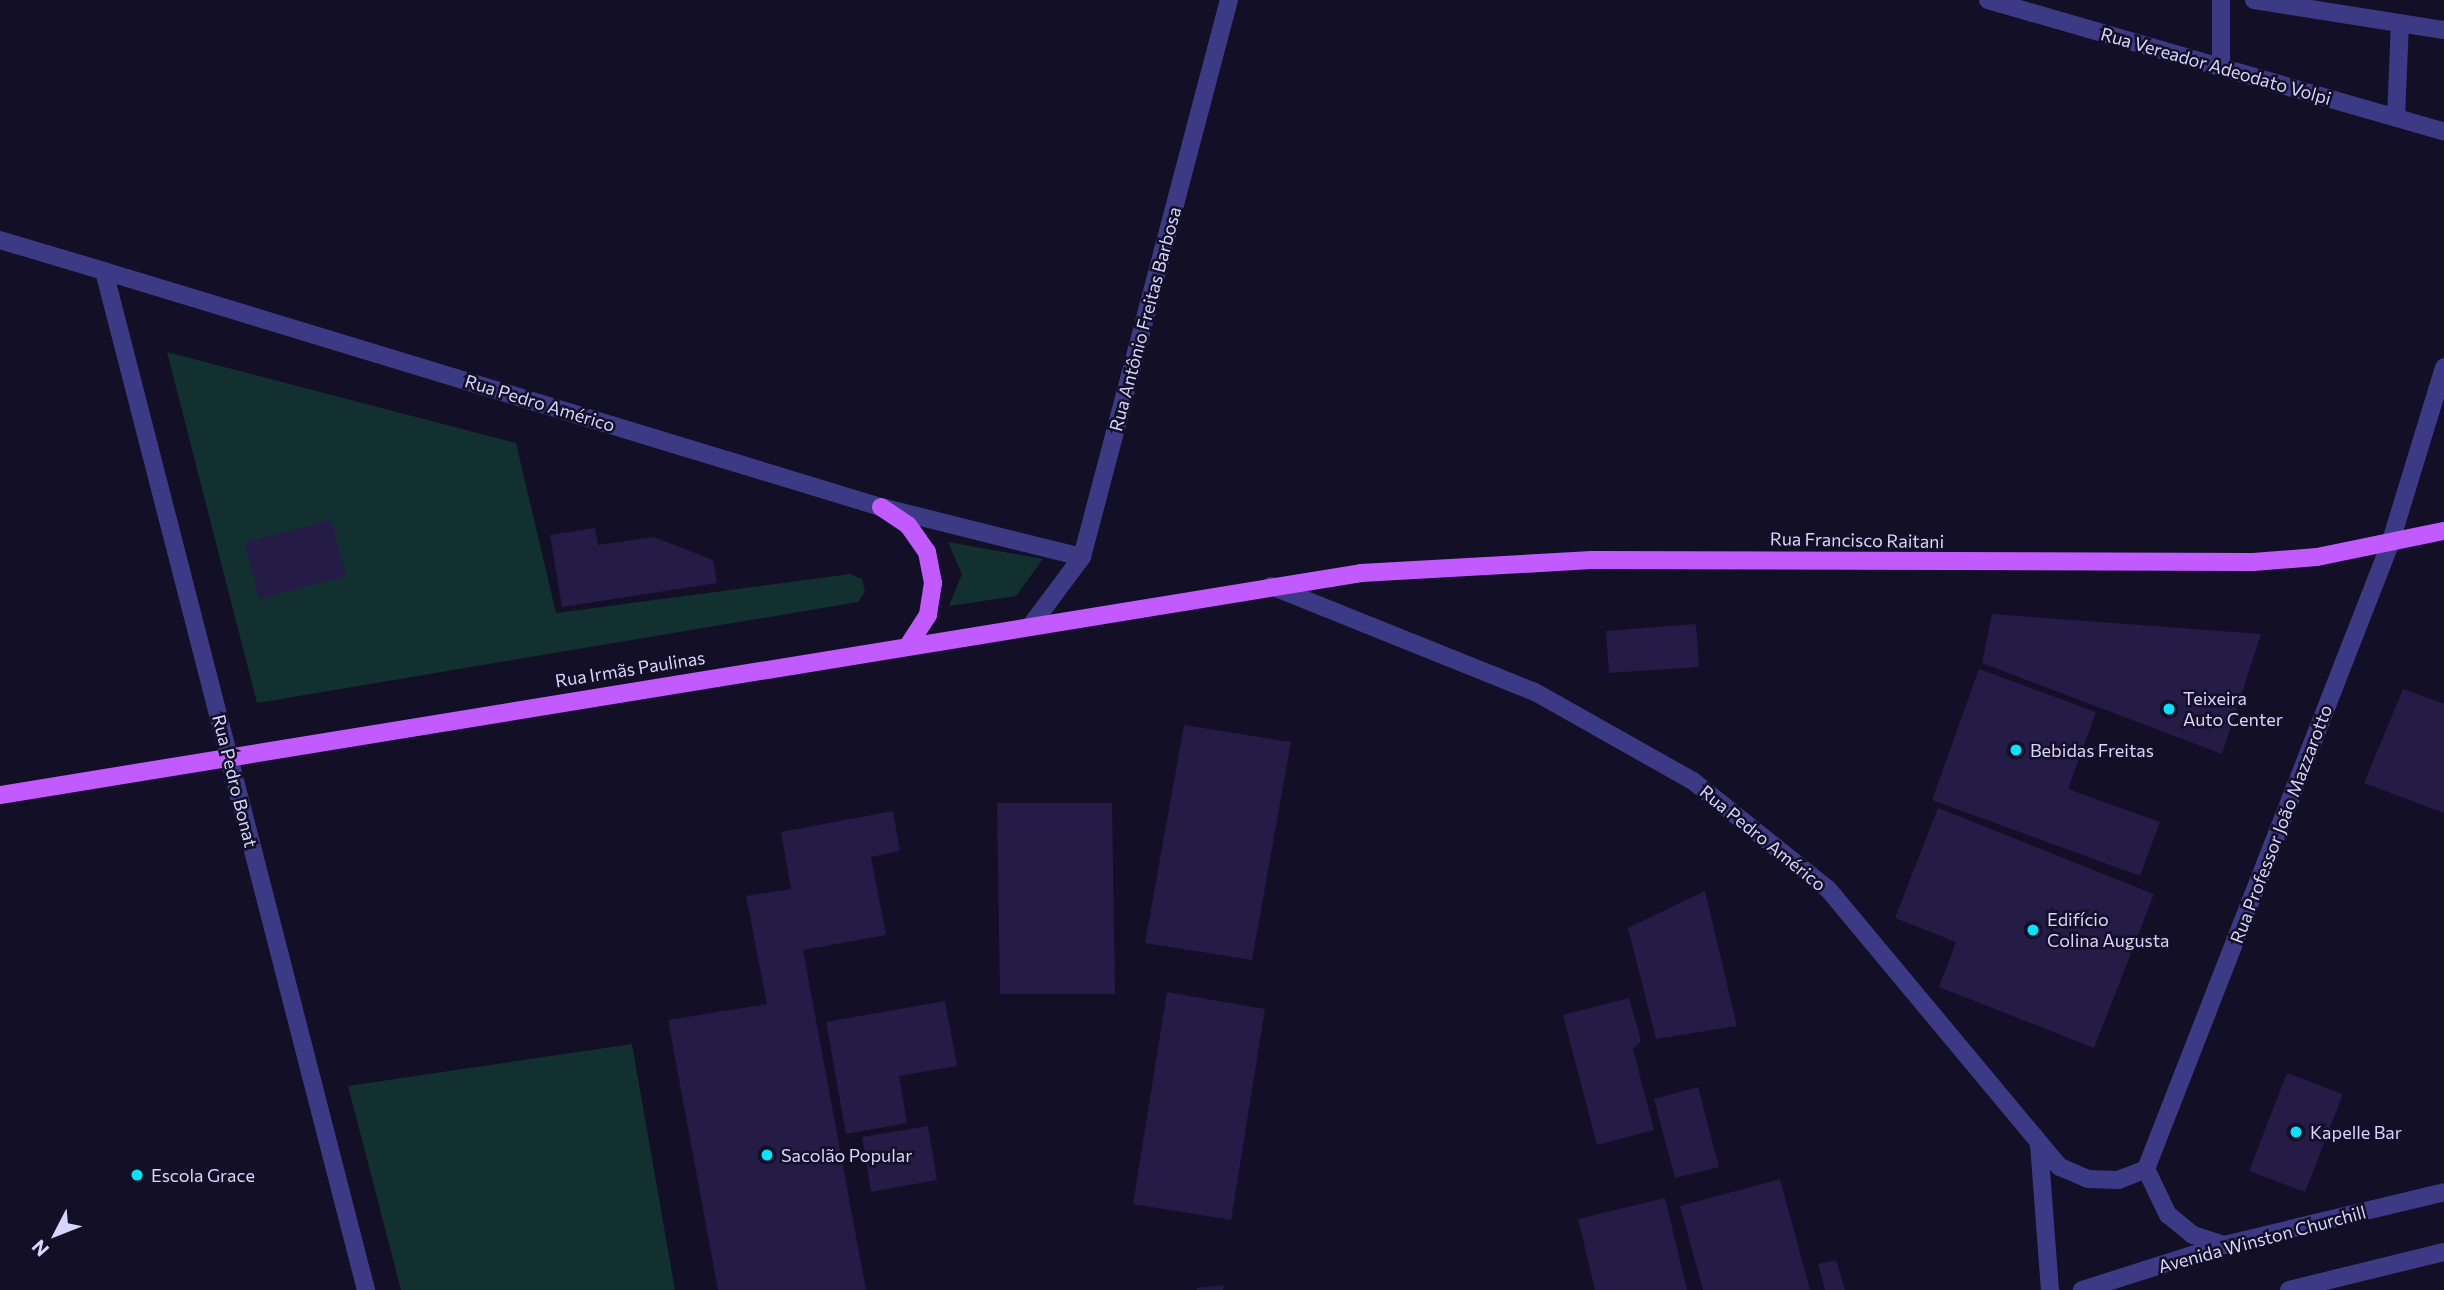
<!DOCTYPE html>
<html>
<head>
<meta charset="utf-8">
<style>
	body { margin:0 }
	#map { position:relative; width:2444px; height:1290px; overflow:hidden; background:#130f26; font-family:Commissioner,sans-serif }
	div>[style] { position:absolute }
	[style*='--x'] { left:calc(var(--x)*1px); top:calc(var(--y)*1px); width:calc(var(--w)*1px); rotate:calc(var(--a)*1deg) }
	.green>* { inset:0; background:#12302f }
	.building>* { inset:0; background:#241b47 }
	.service>* { height:18px; margin:-9px; padding:0 9px; transform-origin:9px; border-radius:9px; background:#3d3a85 }
	.minor>* { height:18px; margin:-9px; padding:0 9px; transform-origin:9px; border-radius:9px; background:#3d3a85 }
	.tertiary>* { height:18px; margin:-9px; padding:0 9px; transform-origin:9px; border-radius:9px; background:#3d3a85 }
	.primary>* { height:18px; margin:-9px; padding:0 9px; transform-origin:9px; border-radius:9px; background:#c25bff }
	.dots>* { width:19px; height:19px; translate:-50% -50%; box-sizing:border-box; border:4px solid #130f26; border-radius:50% }
	span { translate:-50% -50%; white-space:nowrap; text-align:center; line-height:1.15; -webkit-text-stroke:5px #130f26; paint-order:stroke }
	.street-label { font-size:18px; color:#d9d4ff }
	.poi-label { font-size:18px; color:#d9d4ff }
	.left { translate:0 -50%; text-align:left }
	.north { position:absolute; left:21px; top:1199px; width:70px; height:70px; -webkit-text-stroke:5px #130f26; paint-order:stroke; rotate:228deg; font-size:19px; font-weight:700; line-height:28px; text-align:center; color:#d9d4ff }
	.north::after { content:''; display:block; margin:auto; width:24px; height:32px; background:#d9d4ff; clip-path:polygon(50% 0,100% 100%,50% 72%,0 100%) }
</style>
</head>
<body>
<div id="map">
	<div class="green">
		<div style="clip-path:polygon(167px 352px,516px 443px,556px 613px,850px 574px,862px 579px,865px 592px,858px 602px,257px 703px)"></div>
		<div style="clip-path:polygon(948px 542px,1043px 559px,1016px 596px,949px 606px,962px 574px)"></div>
		<div style="clip-path:polygon(632px 1044px,675px 1290px,401px 1290px,348px 1086px)"></div>
	</div>
	<div class="building">
		<div style="clip-path:polygon(331px 520px,346px 576px,259px 599px,244px 543px)"></div>
		<div style="clip-path:polygon(595px 528px,598px 545px,654px 537px,713px 560px,717px 583px,562px 607px,550px 535px)"></div>
		<div style="clip-path:polygon(1992px 614px,2261px 634px,2222px 754px,1982px 663px)"></div>
		<div style="clip-path:polygon(1696px 624px,1699px 667px,1609px 673px,1606px 631px)"></div>
		<div style="clip-path:polygon(1979px 669px,2096px 712px,2068px 789px,2160px 822px,2140px 876px,1932px 800px)"></div>
		<div style="clip-path:polygon(2403px 689px,2444px 704px,2444px 813px,2364px 783px)"></div>
		<div style="clip-path:polygon(1184px 725px,1291px 742px,1252px 960px,1145px 943px)"></div>
		<div style="clip-path:polygon(997px 803px,1112px 803px,1115px 994px,1000px 994px)"></div>
		<div style="clip-path:polygon(1938px 808px,2154px 894px,2094px 1048px,1939px 987px,1956px 942px,1895px 918px)"></div>
		<div style="clip-path:polygon(893px 811px,900px 851px,871px 857px,886px 935px,803px 950px,866px 1290px,718px 1290px,668px 1020px,767px 1004px,746px 896px,791px 889px,781px 832px)"></div>
		<div style="clip-path:polygon(1705px 891px,1737px 1026px,1656px 1039px,1628px 928px)"></div>
		<div style="clip-path:polygon(1167px 992px,1265px 1009px,1231px 1220px,1133px 1204px)"></div>
		<div style="clip-path:polygon(1629px 998px,1641px 1041px,1633px 1049px,1654px 1130px,1597px 1145px,1563px 1015px)"></div>
		<div style="clip-path:polygon(945px 1001px,957px 1066px,899px 1076px,907px 1123px,846px 1134px,826px 1022px)"></div>
		<div style="clip-path:polygon(2287px 1073px,2343px 1094px,2305px 1192px,2249px 1171px)"></div>
		<div style="clip-path:polygon(1698px 1087px,1719px 1167px,1675px 1178px,1654px 1099px)"></div>
		<div style="clip-path:polygon(928px 1126px,937px 1180px,871px 1192px,862px 1137px)"></div>
		<div style="clip-path:polygon(1780px 1179px,1810px 1290px,1703px 1290px,1680px 1206px)"></div>
		<div style="clip-path:polygon(1665px 1198px,1687px 1290px,1595px 1290px,1578px 1219px)"></div>
		<div style="clip-path:polygon(1836px 1260px,1845px 1290px,1825px 1290px,1818px 1264px)"></div>
		<div style="clip-path:polygon(1224px 1285px,1223px 1290px,1197px 1290px,1196px 1288px)"></div>
	</div>
	<div class="service">
		<div style="--x:2254;--y:0;--w:192;--a:9"></div>
		<div style="--x:2221;--y:67;--w:67;--a:-90"></div>
		<div style="--x:2396;--y:118;--w:95;--a:-87.6"></div>
		<div style="--x:2289;--y:1290;--w:160;--a:-13.8"></div>
	</div>
	<div class="minor">
		<div style="--x:1988;--y:0;--w:475;--a:16.1"></div>
		<div style="--x:104;--y:271;--w:812;--a:16.9"></div>
		<div style="--x:881;--y:507;--w:207;--a:14"></div>
		<div style="--x:1032;--y:624;--w:84;--a:-53.3"></div>
		<div style="--x:1082;--y:557;--w:576;--a:-75.22"></div>
	</div>
	<div class="tertiary">
		<div style="--x:0;--y:240;--w:109;--a:16.6"></div>
		<div style="--x:104;--y:271;--w:1052;--a:75.58"></div>
		<div style="--x:1271;--y:586;--w:284;--a:21.9"></div>
		<div style="--x:1535;--y:692;--w:181;--a:29.4"></div>
		<div style="--x:1693;--y:781;--w:173;--a:38.7"></div>
		<div style="--x:1828;--y:889;--w:362;--a:50.2"></div>
		<div style="--x:2060;--y:1167;--w:30;--a:23"></div>
		<div style="--x:2088;--y:1179;--w:30;--a:2"></div>
		<div style="--x:2118;--y:1180;--w:30;--a:-21"></div>
		<div style="--x:2039;--y:1144;--w:146;--a:85.7"></div>
		<div style="--x:2224;--y:1245;--w:33;--a:-162"></div>
		<div style="--x:2193;--y:1235;--w:32;--a:-141"></div>
		<div style="--x:2168;--y:1215;--w:51;--a:-115.6"></div>
		<div style="--x:2146;--y:1169;--w:671;--a:-68.67"></div>
		<div style="--x:2390;--y:544;--w:185;--a:-73"></div>
		<div style="--x:2082;--y:1290;--w:149;--a:-17.6"></div>
		<div style="--x:2224;--y:1245;--w:226;--a:-13.5"></div>
	</div>
	<div class="primary">
		<div style="--x:881;--y:507;--w:32;--a:34"></div>
		<div style="--x:908;--y:525;--w:33;--a:55"></div>
		<div style="--x:927;--y:552;--w:32;--a:79"></div>
		<div style="--x:933;--y:583;--w:32;--a:99"></div>
		<div style="--x:928;--y:615;--w:33;--a:123"></div>
		<div style="--x:0;--y:795;--w:1379;--a:-9.26"></div>
		<div style="--x:1361;--y:573;--w:231;--a:-3.2"></div>
		<div style="--x:1592;--y:560;--w:661;--a:0.17"></div>
		<div style="--x:2253;--y:562;--w:64;--a:-4.5"></div>
		<div style="--x:2317;--y:557;--w:130;--a:-11.6"></div>
	</div>
	<div class="dots">
		<div style="left:2169px;top:709px;background:#00e5ff"></div>
		<div style="left:2016px;top:750px;background:#00e5ff"></div>
		<div style="left:2033px;top:930px;background:#00e5ff"></div>
		<div style="left:2296px;top:1132px;background:#00e5ff"></div>
		<div style="left:767px;top:1155px;background:#00e5ff"></div>
		<div style="left:137px;top:1175px;background:#00e5ff"></div>
	</div>
	<div class="street-label">
		<span style="left:2216px;top:66px;rotate:16deg">Rua Vereador Adeodato Volpi</span>
		<span style="left:1145px;top:319px;rotate:-75deg">Rua Antônio Freitas Barbosa</span>
		<span style="left:540px;top:403px;rotate:17deg">Rua Pedro Américo</span>
		<span style="left:1857px;top:540px;rotate:1deg">Rua Francisco Raitani</span>
		<span style="left:630px;top:669px;rotate:-9deg">Rua Irmãs Paulinas</span>
		<span style="left:235px;top:781px;rotate:76deg">Rua Pedro Bonat</span>
		<span style="left:2281px;top:824px;rotate:-69deg">Rua Professor João Mazzarotto</span>
		<span style="left:1763px;top:838px;rotate:39deg">Rua Pedro Américo</span>
		<span style="left:2262px;top:1239px;rotate:-15deg">Avenida Winston Churchill</span>
	</div>
	<div class="poi-label">
		<span class="left" style="left:2183px;top:709px">Teixeira<br>Auto Center</span>
		<span class="left" style="left:2030px;top:750px">Bebidas Freitas</span>
		<span class="left" style="left:2047px;top:930px">Edifício<br>Colina Augusta</span>
		<span class="left" style="left:2310px;top:1132px">Kapelle Bar</span>
		<span class="left" style="left:781px;top:1155px">Sacolão Popular</span>
		<span class="left" style="left:151px;top:1175px">Escola Grace</span>
	</div>
	<div class="north">N</div>
</div>
</body>
</html>
